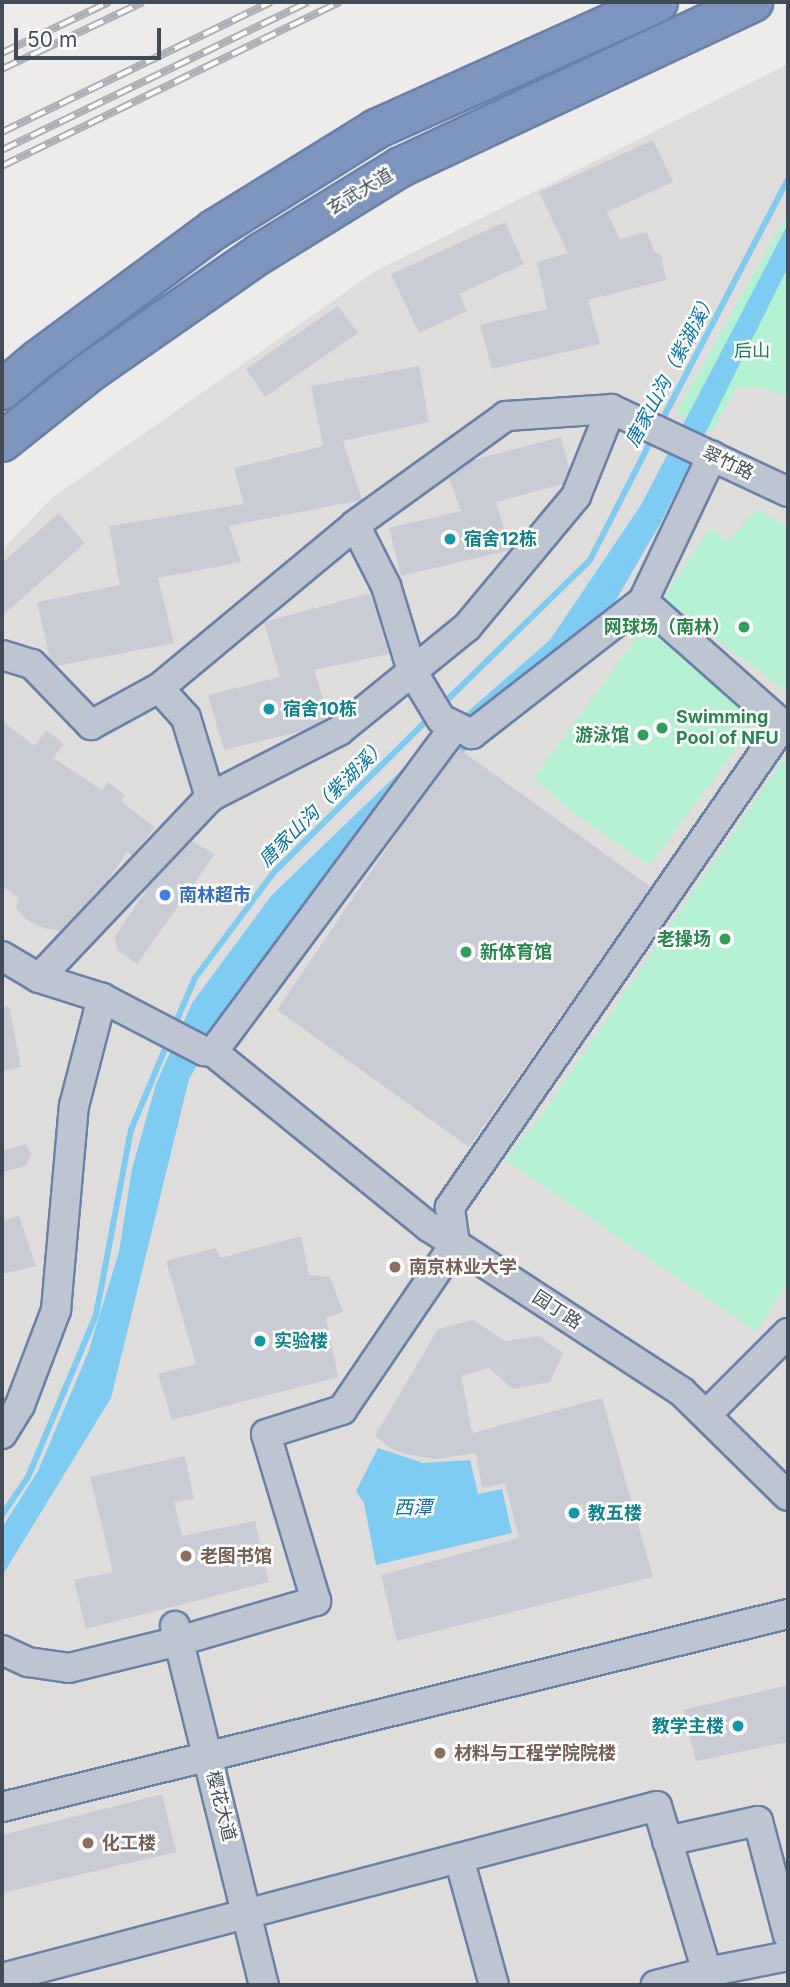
<!DOCTYPE html>
<html>
<head>
<meta charset="utf-8">
<style>
	body { margin:0 }
	#map { position:relative; width:790px; height:1987px; overflow:hidden; background:#eeebeb; font-family:Inter,"Noto Sans SC",sans-serif }
	div>[style] { position:absolute }
	[style*='--x'] { left:calc(var(--x)*1px); top:calc(var(--y)*1px); width:calc(var(--w)*1px); rotate:calc(var(--a)*1deg) }
	.education>* { inset:0; background:#dfdcdc }
	.green>* { inset:0; background:#b4f1d2 }
	.water>* { inset:0; background:#7eccf1 }
	.stream>* { height:6px; margin:-3px; padding:0 3px; transform-origin:3px; border-radius:3px; background:#7eccf1 }
	.building>* { inset:0; background:#c9ccd4 }
	.roads { filter:drop-shadow(2px 0 #6a81aa) drop-shadow(-2px 0 #6a81aa) drop-shadow(0 2px #6a81aa) drop-shadow(0 -2px #6a81aa) }
	.minor>* { height:28px; margin:-14px; padding:0 14px; transform-origin:14px; border-radius:14px; background:#bdc5d2 }
	.highway>* { height:38px; margin:-19px; padding:0 19px; transform-origin:19px; border-radius:19px; background:#7e96be }
	.rail>* { height:8px; margin-top:-4px; transform-origin:0; background:repeating-linear-gradient(90deg,#fff 0 16px,#adafb6 0 32px); box-sizing:border-box; border-block:2px solid #adafb6 }
	.dots>* { width:19px; height:19px; translate:-50% -50%; box-sizing:border-box; border:4px solid #fff; border-radius:50% }
	span { translate:-50% -50%; white-space:nowrap; text-align:center; line-height:1.15; -webkit-text-stroke:5px #fff; paint-order:stroke }
	.street-label { font-size:18px; color:#424c59 }
	.park-label { font-size:18px; color:#107d53 }
	.culture-label { font-size:18px; color:#0d838f; font-weight:700 }
	.left { translate:0 -50%; text-align:left }
	.right { translate:-100% -50%; text-align:right }
	.leisure-label { font-size:18px; color:#27864d; font-weight:700 }
	.shop-label { font-size:18px; color:#366cbe; font-weight:700 }
	.education-label { font-size:18px; color:#785e54; font-weight:700 }
	.water-label { font-size:19px; color:#0375ac; font-style:italic }
	.frame { position:absolute; inset:0; border:4px solid #424c59; pointer-events:none }
	.scale { position:absolute; left:14px; top:28px; width:147px; height:32px; box-sizing:border-box; border:4px solid #424c59; border-top:0; padding-left:9px; font-size:21px; line-height:24px; white-space:nowrap; color:#424c59; -webkit-text-stroke:5px #fff; paint-order:stroke }
</style>
</head>
<body>
<div id="map">
	<div class="education">
		<div style="clip-path:polygon(788px 64px,788px 1985px,2px 1985px,2px 550px,52px 498px,374px 272px)"></div>
	</div>
	<div class="green">
		<div style="clip-path:polygon(788px 213px,788px 397px,760px 387px,738px 387px,711px 432px,676px 413px)"></div>
		<div style="clip-path:polygon(758px 509px,788px 528px,788px 693px,663px 599px,710px 528px,727px 541px)"></div>
		<div style="clip-path:polygon(646px 625px,677px 640px,764px 710px,650px 866px,568px 809px,534px 778px)"></div>
		<div style="clip-path:polygon(783px 759px,788px 762px,788px 1282px,756px 1332px,505px 1160px,541px 1116px)"></div>
	</div>
	<div class="water">
		<div style="clip-path:polygon(788px 224px,788px 267px,661px 522px,612px 607px,568px 663px,416px 793px,226px 1015px,189px 1079px,111px 1398px,2px 1576px,2px 1528px,38px 1471px,88px 1353px,119px 1252px,132px 1169px,156px 1084px,192px 1003px,272px 895px,410px 762px,550px 640px,641px 505px)"></div>
		<div style="clip-path:polygon(378px 1448px,423px 1463px,470px 1460px,478px 1494px,502px 1489px,512px 1533px,376px 1565px,364px 1503px,356px 1491px)"></div>
	</div>
	<div class="stream">
		<div style="--x:660;--y:424;--w:276;--a:-62.4"></div>
		<div style="--x:441;--y:706;--w:209;--a:-44.4"></div>
		<div style="--x:590;--y:560;--w:138;--a:-62.9"></div>
		<div style="--x:173;--y:1029;--w:56;--a:-66.7"></div>
		<div style="--x:195;--y:978;--w:132;--a:-53.3"></div>
		<div style="--x:274;--y:872;--w:221;--a:-44.8"></div>
		<div style="--x:2;--y:1515;--w:46;--a:-55.6"></div>
		<div style="--x:28;--y:1477;--w:176;--a:-67.2"></div>
		<div style="--x:96;--y:1315;--w:188;--a:-79.3"></div>
		<div style="--x:131;--y:1130;--w:95;--a:-67.2"></div>
	</div>
	<div class="building">
		<div style="clip-path:polygon(653px 140px,673px 182px,607px 212px,620px 239px,647px 232px,655px 253px,661px 254px,666px 280px,588px 300px,600px 344px,492px 369px,480px 325px,547px 309px,537px 262px,568px 253px,539px 192px)"></div>
		<div style="clip-path:polygon(505px 222px,524px 264px,459px 294px,467px 311px,419px 333px,391px 274px)"></div>
		<div style="clip-path:polygon(338px 306px,358px 333px,265px 397px,246px 369px)"></div>
		<div style="clip-path:polygon(419px 366px,429px 422px,343px 441px,362px 500px,229px 526px,241px 562px,158px 578px,174px 643px,57px 666px,50px 659px,37px 602px,120px 585px,109px 526px,244px 504px,234px 468px,323px 446px,311px 386px)"></div>
		<div style="clip-path:polygon(561px 437px,569px 468px,563px 484px,496px 502px,510px 550px,401px 576px,389px 528px,461px 511px,449px 478px,473px 460px)"></div>
		<div style="clip-path:polygon(59px 513px,85px 543px,2px 616px,2px 563px)"></div>
		<div style="clip-path:polygon(371px 593px,389px 654px,314px 670px,329px 718px,302px 731px,224px 750px,208px 695px,280px 677px,264px 622px)"></div>
		<div style="clip-path:polygon(2px 721px,35px 746px,46px 730px,64px 744px,53px 758px,102px 790px,108px 782px,125px 795px,121px 802px,155px 827px,132px 856px,127px 852px,107px 882px,61px 931px,44px 928px,27px 920px,16px 909px,19px 898px,2px 886px)"></div>
		<div style="clip-path:polygon(459px 749px,651px 887px,469px 1147px,277px 1010px,406px 820px)"></div>
		<div style="clip-path:polygon(191px 841px,215px 854px,137px 964px,117px 950px,115px 936px,152px 882px)"></div>
		<div style="clip-path:polygon(9px 1006px,21px 1067px,2px 1071px,2px 1007px)"></div>
		<div style="clip-path:polygon(26px 1144px,31px 1155px,26px 1166px,2px 1172px,2px 1151px)"></div>
		<div style="clip-path:polygon(19px 1216px,36px 1266px,2px 1274px,2px 1221px)"></div>
		<div style="clip-path:polygon(301px 1236px,309px 1275px,330px 1277px,343px 1312px,326px 1318px,338px 1377px,172px 1420px,158px 1374px,196px 1364px,166px 1261px,216px 1248px,220px 1258px)"></div>
		<div style="clip-path:polygon(473px 1320px,505px 1341px,539px 1336px,563px 1353px,550px 1382px,513px 1389px,489px 1368px,461px 1376px,472px 1433px,602px 1398px,653px 1577px,397px 1641px,381px 1575px,519px 1538px,505px 1483px,482px 1488px,476px 1453px,437px 1459px,410px 1455px,392px 1449px,375px 1436px,438px 1329px)"></div>
		<div style="clip-path:polygon(185px 1456px,194px 1499px,174px 1502px,182px 1536px,255px 1521px,269px 1582px,86px 1629px,74px 1580px,113px 1572px,90px 1477px)"></div>
		<div style="clip-path:polygon(788px 1685px,788px 1742px,696px 1761px,683px 1710px)"></div>
		<div style="clip-path:polygon(162px 1794px,176px 1852px,2px 1893px,2px 1835px)"></div>
	</div>
	<div class="roads">
		<div class="minor">
			<div style="--x:643;--y:601;--w:161;--a:-64.6"></div>
			<div style="--x:2;--y:655;--w:31;--a:17"></div>
			<div style="--x:32;--y:664;--w:85;--a:46"></div>
			<div style="--x:91;--y:725;--w:77;--a:-28.6"></div>
			<div style="--x:159;--y:688;--w:40;--a:48"></div>
			<div style="--x:186;--y:718;--w:83;--a:73.1"></div>
			<div style="--x:159;--y:688;--w:255;--a:-39.7"></div>
			<div style="--x:355;--y:525;--w:186;--a:-35.8"></div>
			<div style="--x:506;--y:416;--w:105;--a:-3.8"></div>
			<div style="--x:2;--y:956;--w:43;--a:30.7"></div>
			<div style="--x:39;--y:978;--w:66;--a:17.6"></div>
			<div style="--x:102;--y:998;--w:115;--a:27.5"></div>
			<div style="--x:204;--y:1051;--w:9;--a:6"></div>
			<div style="--x:213;--y:1052;--w:278;--a:39"></div>
			<div style="--x:429;--y:1227;--w:302;--a:33.1"></div>
			<div style="--x:682;--y:1392;--w:148;--a:44.5"></div>
			<div style="--x:39;--y:978;--w:249;--a:-46.6"></div>
			<div style="--x:210;--y:797;--w:145;--a:-27.1"></div>
			<div style="--x:339;--y:731;--w:165;--a:-39.1"></div>
			<div style="--x:467;--y:627;--w:170;--a:-50.2"></div>
			<div style="--x:576;--y:496;--w:94;--a:-68.1"></div>
			<div style="--x:611;--y:409;--w:195;--a:25.1"></div>
			<div style="--x:213;--y:1052;--w:406;--a:-53.4"></div>
			<div style="--x:707;--y:1414;--w:115;--a:-45"></div>
			<div style="--x:2;--y:1434;--w:34;--a:-58"></div>
			<div style="--x:20;--y:1405;--w:102;--a:-69.2"></div>
			<div style="--x:56;--y:1310;--w:205;--a:-85"></div>
			<div style="--x:74;--y:1106;--w:112;--a:-75.5"></div>
			<div style="--x:175;--y:1626;--w:370;--a:76.1"></div>
			<div style="--x:2;--y:1650;--w:29;--a:25"></div>
			<div style="--x:28;--y:1662;--w:41;--a:8.3"></div>
			<div style="--x:69;--y:1668;--w:113;--a:-13.8"></div>
			<div style="--x:179;--y:1641;--w:143;--a:-16.3"></div>
			<div style="--x:316;--y:1601;--w:174;--a:-106.7"></div>
			<div style="--x:266;--y:1434;--w:80;--a:-17.5"></div>
			<div style="--x:342;--y:1410;--w:201;--a:-55.8"></div>
			<div style="--x:455;--y:1244;--w:37;--a:-98"></div>
			<div style="--x:450;--y:1207;--w:586;--a:-55.36"></div>
			<div style="--x:783;--y:725;--w:187;--a:-138.5"></div>
			<div style="--x:643;--y:601;--w:217;--a:142.1"></div>
			<div style="--x:472;--y:734;--w:34;--a:-154"></div>
			<div style="--x:441;--y:719;--w:56;--a:-121.1"></div>
			<div style="--x:412;--y:671;--w:89;--a:-107"></div>
			<div style="--x:386;--y:586;--w:68;--a:-116.9"></div>
			<div style="--x:2;--y:1807;--w:809;--a:-13.8"></div>
			<div style="--x:667;--y:1841;--w:93;--a:-12.4"></div>
			<div style="--x:758;--y:1821;--w:118;--a:75.3"></div>
			<div style="--x:459;--y:1858;--w:132;--a:74.6"></div>
			<div style="--x:2;--y:1978;--w:677;--a:-14.71"></div>
			<div style="--x:657;--y:1806;--w:173;--a:73.2"></div>
			<div style="--x:707;--y:1972;--w:53;--a:165.7"></div>
			<div style="--x:710;--y:1985;--w:13;--a:-103"></div>
			<div style="--x:707;--y:1972;--w:83;--a:-11.2"></div>
		</div>
		<div class="highway">
			<div style="--x:2;--y:390;--w:48;--a:-40"></div>
			<div style="--x:39;--y:359;--w:219;--a:-36.5"></div>
			<div style="--x:215;--y:229;--w:190;--a:-31.8"></div>
			<div style="--x:376;--y:129;--w:309;--a:-24.2"></div>
			<div style="--x:2;--y:442;--w:114;--a:-38.6"></div>
			<div style="--x:91;--y:371;--w:207;--a:-34.8"></div>
			<div style="--x:261;--y:253;--w:164;--a:-31.6"></div>
			<div style="--x:401;--y:167;--w:389;--a:-25.1"></div>
		</div>
	</div>
	<div class="rail">
		<div style="--x:2;--y:53;--w:119;--a:-25.5"></div>
		<div style="--x:2;--y:69;--w:156;--a:-25.4"></div>
		<div style="--x:2;--y:132;--w:299;--a:-25.8"></div>
		<div style="--x:2;--y:150;--w:340;--a:-25.8"></div>
		<div style="--x:2;--y:166;--w:376;--a:-25.9"></div>
	</div>
	<div class="dots">
		<div style="left:450px;top:539px;background:#0f9aa8"></div>
		<div style="left:744px;top:627px;background:#2e9e5b"></div>
		<div style="left:269px;top:709px;background:#0f9aa8"></div>
		<div style="left:662px;top:728px;background:#2e9e5b"></div>
		<div style="left:643px;top:735px;background:#2e9e5b"></div>
		<div style="left:165px;top:895px;background:#3f7fe0"></div>
		<div style="left:725px;top:939px;background:#2e9e5b"></div>
		<div style="left:466px;top:952px;background:#2e9e5b"></div>
		<div style="left:395px;top:1267px;background:#8d6e63"></div>
		<div style="left:260px;top:1341px;background:#0f9aa8"></div>
		<div style="left:574px;top:1513px;background:#0f9aa8"></div>
		<div style="left:186px;top:1556px;background:#8d6e63"></div>
		<div style="left:738px;top:1726px;background:#0f9aa8"></div>
		<div style="left:440px;top:1753px;background:#8d6e63"></div>
		<div style="left:88px;top:1843px;background:#8d6e63"></div>
	</div>
	<div class="street-label">
		<span style="left:360px;top:192px;rotate:-31deg">玄武大道</span>
		<span style="left:728px;top:463px;rotate:25deg">翠竹路</span>
		<span style="left:557px;top:1310px;rotate:33deg">园丁路</span>
		<span style="left:221px;top:1806px;rotate:76deg">樱花大道</span>
	</div>
	<div class="park-label">
		<span style="left:752px;top:351px">后山</span>
	</div>
	<div class="culture-label">
		<span class="left" style="left:464px;top:539px">宿舍12栋</span>
		<span class="left" style="left:283px;top:709px">宿舍10栋</span>
		<span class="left" style="left:274px;top:1341px">实验楼</span>
		<span class="left" style="left:588px;top:1513px">教五楼</span>
		<span class="right" style="left:724px;top:1726px">教学主楼</span>
	</div>
	<div class="leisure-label">
		<span class="right" style="left:730px;top:627px">网球场（南林）</span>
		<span class="left" style="left:676px;top:728px">Swimming<br>Pool of NFU</span>
		<span class="right" style="left:629px;top:735px">游泳馆</span>
		<span class="right" style="left:711px;top:939px">老操场</span>
		<span class="left" style="left:480px;top:952px">新体育馆</span>
	</div>
	<div class="shop-label">
		<span class="left" style="left:179px;top:895px">南林超市</span>
	</div>
	<div class="education-label">
		<span class="left" style="left:409px;top:1267px">南京林业大学</span>
		<span class="left" style="left:200px;top:1556px">老图书馆</span>
		<span class="left" style="left:454px;top:1753px">材料与工程学院院楼</span>
		<span class="left" style="left:102px;top:1843px">化工楼</span>
	</div>
	<div class="water-label">
		<span style="left:671px;top:370px;rotate:-62deg">唐家山沟（紫湖溪）</span>
		<span style="left:323px;top:803px;rotate:-45deg">唐家山沟（紫湖溪）</span>
		<span style="left:413px;top:1508px">西潭</span>
	</div>
	<div class="frame"></div>
	<div class="scale">50 m</div>
</div>
</body>
</html>
